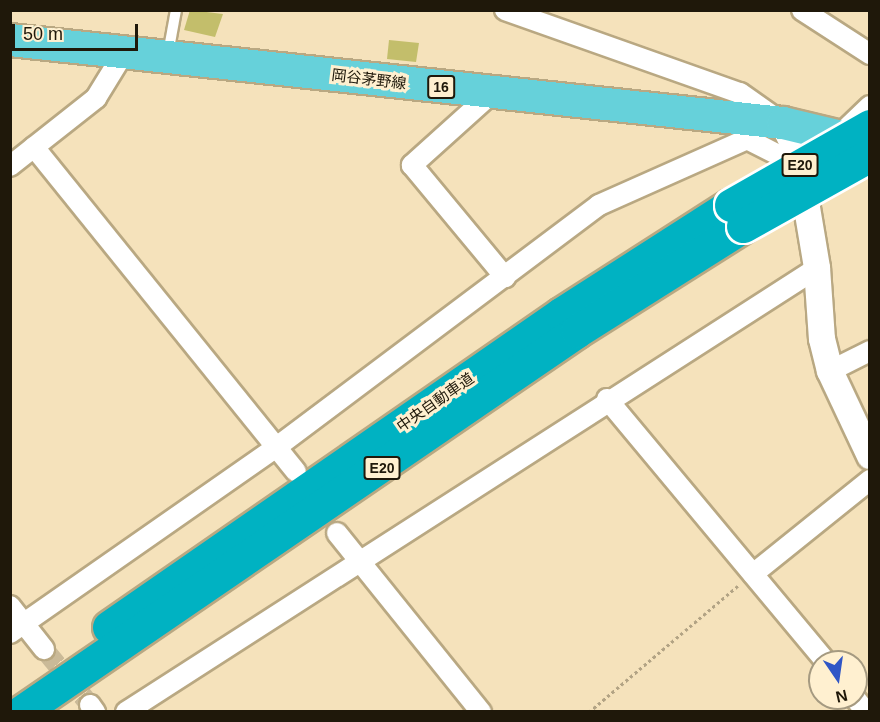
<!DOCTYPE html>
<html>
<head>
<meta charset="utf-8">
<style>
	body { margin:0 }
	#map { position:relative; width:880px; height:722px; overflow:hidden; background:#f5e2bb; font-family:Helvetica,"Noto Sans JP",sans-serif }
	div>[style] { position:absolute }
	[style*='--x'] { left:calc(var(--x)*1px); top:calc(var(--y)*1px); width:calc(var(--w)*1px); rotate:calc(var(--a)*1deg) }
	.building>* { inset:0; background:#c3be6b }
	.minor-tunnel>* { height:20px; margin-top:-10px; transform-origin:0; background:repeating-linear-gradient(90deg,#caba98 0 20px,transparent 0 30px) }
	.path>* { height:3px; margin-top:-1.5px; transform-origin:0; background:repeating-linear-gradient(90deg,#b2a384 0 3px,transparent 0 6px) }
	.roads { filter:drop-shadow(2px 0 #b9a882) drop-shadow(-2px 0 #b9a882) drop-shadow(0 2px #b9a882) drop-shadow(0 -2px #b9a882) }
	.service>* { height:10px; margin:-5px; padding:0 5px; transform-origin:5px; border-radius:5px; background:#fff }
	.minor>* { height:20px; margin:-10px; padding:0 10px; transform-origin:10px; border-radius:10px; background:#fff }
	.tertiary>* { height:26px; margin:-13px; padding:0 13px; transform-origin:13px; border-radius:13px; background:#fff }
	.primary>* { height:32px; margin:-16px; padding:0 16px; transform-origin:16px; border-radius:16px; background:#66d1da }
	.motorway>* { height:33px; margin:-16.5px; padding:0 16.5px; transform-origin:16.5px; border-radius:16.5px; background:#00b2c2 }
	.bridges { filter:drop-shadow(2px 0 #fff) drop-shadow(-2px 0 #fff) drop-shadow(0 2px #fff) drop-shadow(0 -2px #fff) }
	.motorway-bridge>* { height:33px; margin:-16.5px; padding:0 16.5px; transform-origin:16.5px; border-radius:16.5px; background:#00b2c2 }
	span { translate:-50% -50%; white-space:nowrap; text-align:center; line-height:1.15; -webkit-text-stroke:6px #fff0d0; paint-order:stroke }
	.shield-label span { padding:2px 4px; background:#fff0d0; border:2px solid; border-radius:4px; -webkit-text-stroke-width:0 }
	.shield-label { font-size:14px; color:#1f180a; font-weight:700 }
	.street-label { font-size:15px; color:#1f180a }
	.frame { position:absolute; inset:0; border:12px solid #1f180a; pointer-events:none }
	.north { position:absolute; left:808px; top:650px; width:60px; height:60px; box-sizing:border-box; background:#fff0d0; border:2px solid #a59a81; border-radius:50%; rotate:167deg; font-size:16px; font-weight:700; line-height:24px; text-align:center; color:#1f180a }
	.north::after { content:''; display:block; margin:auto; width:21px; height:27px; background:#3056c6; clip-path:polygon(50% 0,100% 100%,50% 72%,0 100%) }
	.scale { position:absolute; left:12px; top:24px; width:126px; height:27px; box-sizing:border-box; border:3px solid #1f180a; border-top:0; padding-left:8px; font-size:18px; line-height:21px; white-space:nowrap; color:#1f180a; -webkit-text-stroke:4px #fff0d0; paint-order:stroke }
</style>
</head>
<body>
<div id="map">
	<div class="building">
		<div style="clip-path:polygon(190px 10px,223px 14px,215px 37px,184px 30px)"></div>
		<div style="clip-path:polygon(389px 40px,419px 43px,416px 62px,387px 59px)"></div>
	</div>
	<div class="minor-tunnel">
		<div style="--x:44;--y:649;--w:72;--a:50.6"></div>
	</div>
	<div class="path">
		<div style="--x:589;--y:712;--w:197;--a:-40.3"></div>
	</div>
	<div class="roads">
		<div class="service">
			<div style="--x:168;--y:54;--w:45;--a:-79.7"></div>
		</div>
		<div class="minor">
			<div style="--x:505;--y:10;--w:249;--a:19.5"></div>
			<div style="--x:740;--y:93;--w:45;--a:35.1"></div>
			<div style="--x:802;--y:10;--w:81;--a:32.9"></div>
			<div style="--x:492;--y:93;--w:108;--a:138"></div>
			<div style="--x:412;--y:165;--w:146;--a:50.3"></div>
			<div style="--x:846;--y:129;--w:33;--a:-44"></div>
			<div style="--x:34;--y:147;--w:417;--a:51.1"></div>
			<div style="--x:10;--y:166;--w:110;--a:-38.3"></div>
			<div style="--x:96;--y:98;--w:52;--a:-58.5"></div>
			<div style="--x:830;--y:371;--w:45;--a:-26.6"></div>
			<div style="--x:607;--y:399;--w:342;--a:50.2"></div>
			<div style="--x:337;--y:533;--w:230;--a:51.2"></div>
			<div style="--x:753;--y:574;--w:150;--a:-38.8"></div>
			<div style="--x:10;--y:606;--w:55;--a:51.7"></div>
			<div style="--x:10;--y:633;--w:327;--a:-34.9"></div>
			<div style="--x:278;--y:446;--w:401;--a:-36.9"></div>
			<div style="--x:599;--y:205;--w:162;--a:-24"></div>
			<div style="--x:747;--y:139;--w:35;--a:27"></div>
			<div style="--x:778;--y:155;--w:20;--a:-3"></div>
			<div style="--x:855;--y:698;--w:18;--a:52"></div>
			<div style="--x:90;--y:705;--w:9;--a:54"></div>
			<div style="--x:126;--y:712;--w:821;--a:-32.72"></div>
		</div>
		<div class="tertiary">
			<div style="--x:783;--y:123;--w:34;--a:64"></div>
			<div style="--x:798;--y:154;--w:116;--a:80.5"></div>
			<div style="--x:817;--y:268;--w:71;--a:86"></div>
			<div style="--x:822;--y:339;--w:33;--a:76"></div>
			<div style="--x:830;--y:371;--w:94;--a:64.8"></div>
		</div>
		<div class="primary">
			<div style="--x:10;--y:40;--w:777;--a:6.13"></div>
			<div style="--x:783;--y:123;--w:85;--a:13.5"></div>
		</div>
		<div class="motorway">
			<div style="--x:109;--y:627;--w:550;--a:-34.7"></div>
			<div style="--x:561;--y:314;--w:202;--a:-32.7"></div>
			<div style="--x:21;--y:712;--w:674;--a:-34.42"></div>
			<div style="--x:577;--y:331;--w:196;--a:-32.3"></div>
		</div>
	</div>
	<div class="bridges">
		<div class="motorway-bridge">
			<div style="--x:731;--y:205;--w:160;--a:-29.6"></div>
			<div style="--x:743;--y:226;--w:145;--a:-29.2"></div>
		</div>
	</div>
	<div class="shield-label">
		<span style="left:441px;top:87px">16</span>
		<span style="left:800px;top:165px">E20</span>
		<span style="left:382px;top:468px">E20</span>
	</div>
	<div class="street-label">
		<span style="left:369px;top:79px;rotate:7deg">岡谷茅野線</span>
		<span style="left:435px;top:402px;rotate:-35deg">中央自動車道</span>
	</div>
	<div class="frame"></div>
	<div class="north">N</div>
	<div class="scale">50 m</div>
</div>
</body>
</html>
